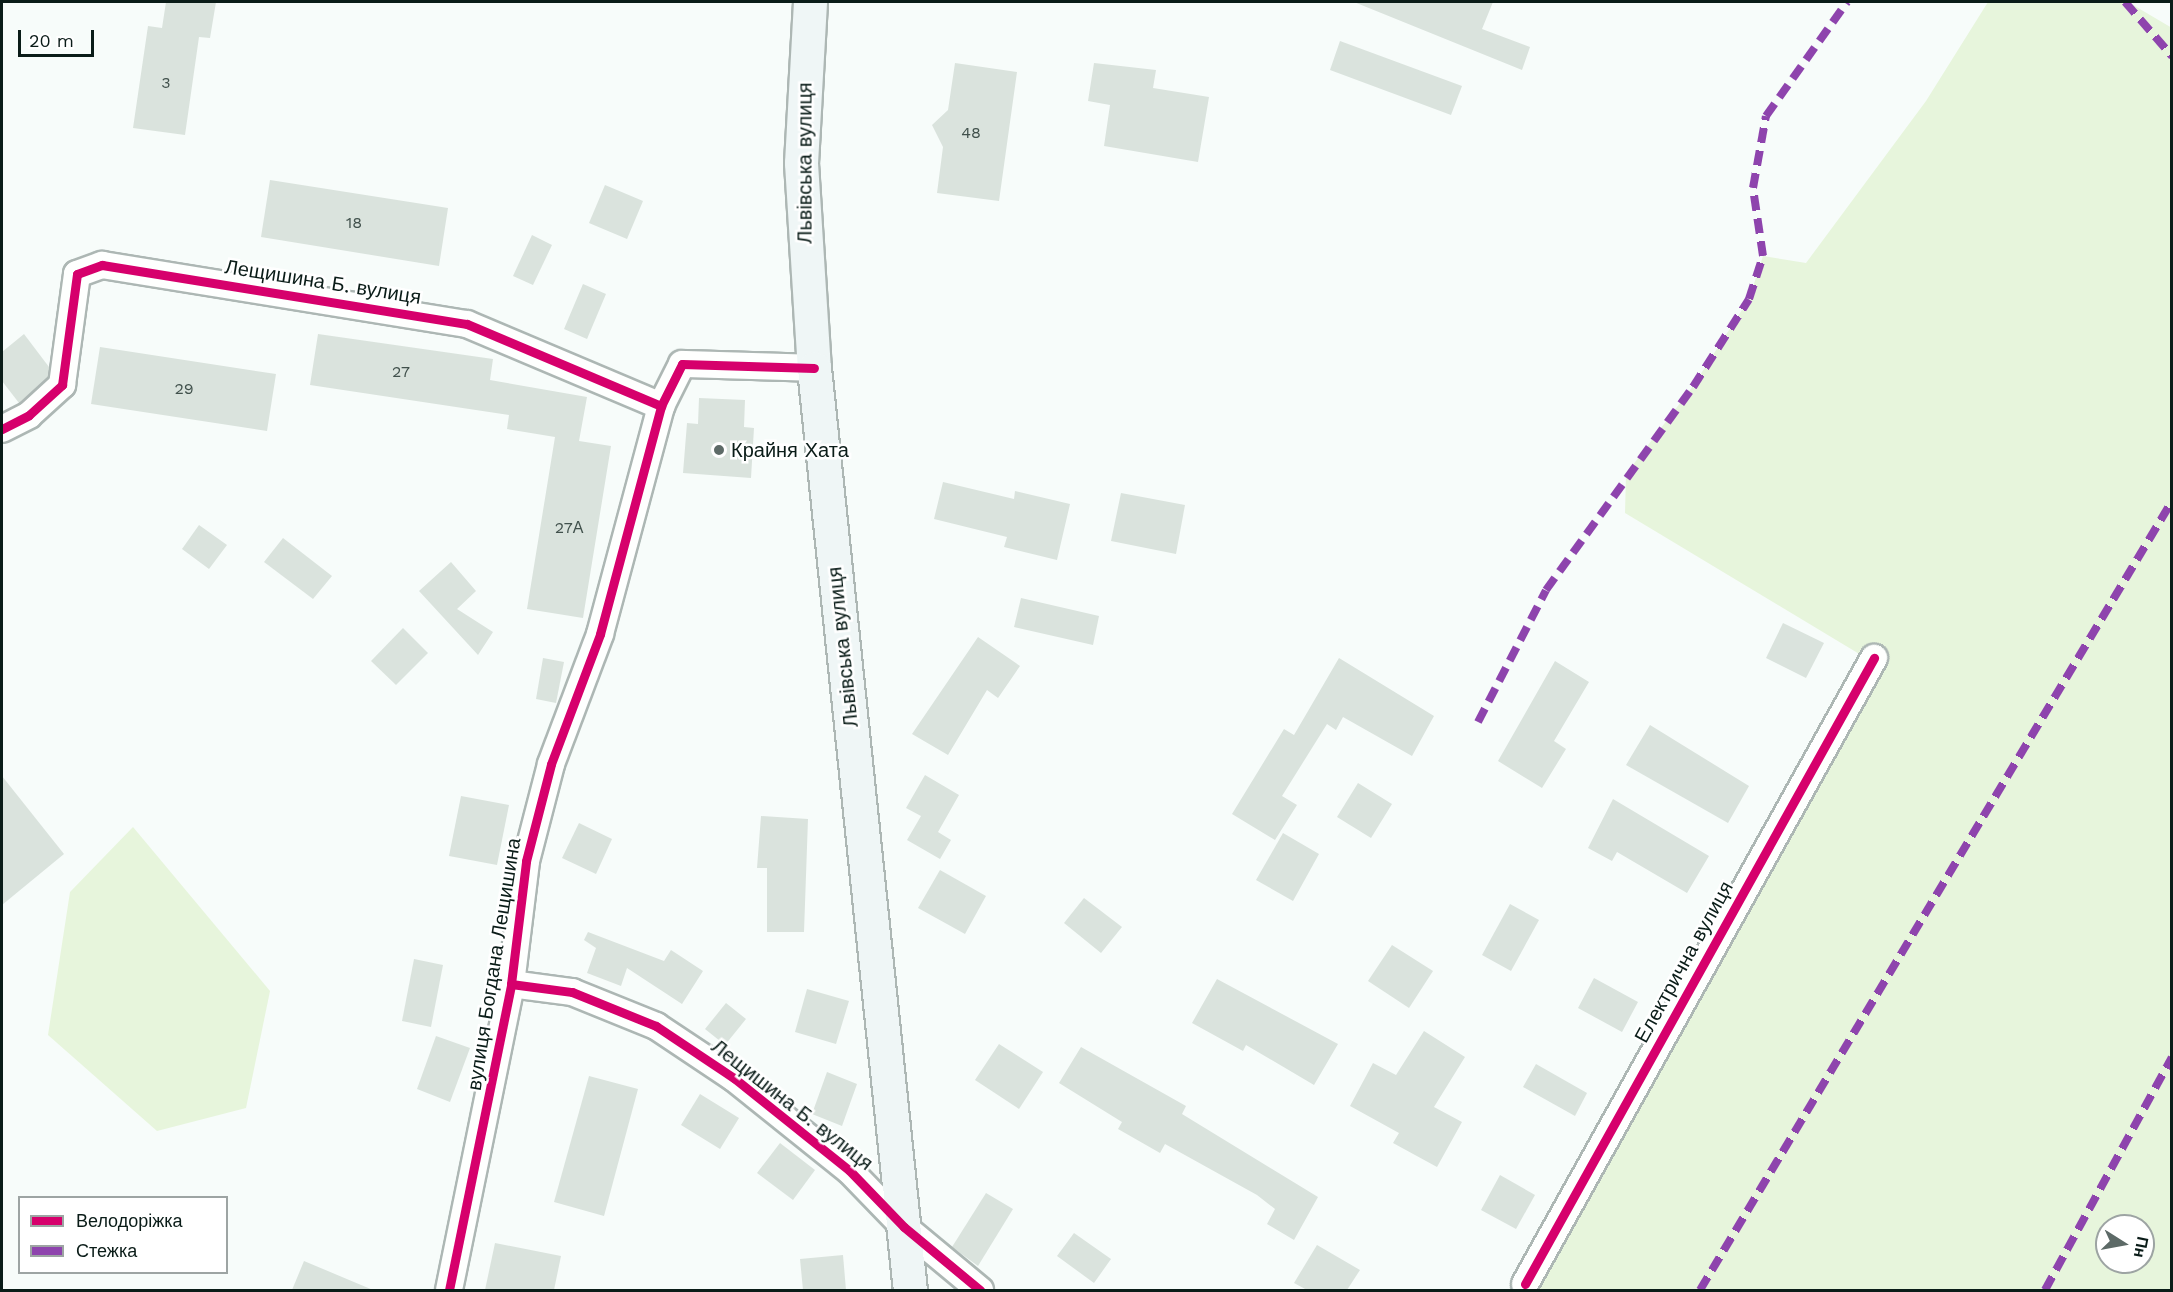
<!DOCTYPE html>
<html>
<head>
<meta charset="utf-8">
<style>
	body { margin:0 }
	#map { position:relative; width:2173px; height:1292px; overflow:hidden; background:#f7fcfa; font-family:"Work Sans",sans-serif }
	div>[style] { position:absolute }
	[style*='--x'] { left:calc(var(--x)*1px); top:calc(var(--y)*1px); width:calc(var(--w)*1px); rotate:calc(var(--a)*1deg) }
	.green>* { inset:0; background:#e7f5dc }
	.building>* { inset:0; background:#dae3dd }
	.roads { filter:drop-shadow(2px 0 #adb7b4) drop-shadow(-2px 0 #adb7b4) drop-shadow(0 2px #adb7b4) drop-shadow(0 -2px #adb7b4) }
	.street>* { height:26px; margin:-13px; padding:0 13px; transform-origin:13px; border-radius:13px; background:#fefffe }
	.secondary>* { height:33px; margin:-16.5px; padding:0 16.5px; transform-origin:16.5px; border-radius:16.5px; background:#eff6f6 }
	.quiet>* { height:8px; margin-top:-4px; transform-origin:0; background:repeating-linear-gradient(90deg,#8e44ad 0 15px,transparent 0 23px) }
	.cycleway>* { height:9px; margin:-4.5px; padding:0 4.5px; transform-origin:4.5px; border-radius:4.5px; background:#d6006c }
	.dots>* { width:16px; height:16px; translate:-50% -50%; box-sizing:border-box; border:3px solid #fff; border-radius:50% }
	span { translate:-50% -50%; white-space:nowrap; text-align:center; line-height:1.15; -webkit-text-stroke:5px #fff; paint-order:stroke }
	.number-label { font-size:16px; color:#41514c }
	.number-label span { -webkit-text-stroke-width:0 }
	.street-label { font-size:20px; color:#0a1c18 }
	.poi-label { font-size:20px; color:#0a1c18 }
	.left { translate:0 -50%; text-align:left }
	.frame { position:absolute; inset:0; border:3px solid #0a1c18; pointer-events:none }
	.legend { position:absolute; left:18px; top:1196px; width:210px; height:78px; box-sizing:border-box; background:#fff; border:2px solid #9da4a3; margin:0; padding:8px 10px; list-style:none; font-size:18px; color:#0a1c18 }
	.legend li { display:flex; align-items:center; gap:12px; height:30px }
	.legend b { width:30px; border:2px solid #9da4a3 }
	.north { position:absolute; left:2095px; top:1214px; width:60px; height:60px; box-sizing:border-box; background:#fff; border:2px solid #9da4a3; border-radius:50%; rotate:101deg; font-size:16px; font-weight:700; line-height:24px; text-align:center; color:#0a1c18 }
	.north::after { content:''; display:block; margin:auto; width:21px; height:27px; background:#5d6a67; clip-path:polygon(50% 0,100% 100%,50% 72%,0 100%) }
	.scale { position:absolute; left:18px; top:30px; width:76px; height:27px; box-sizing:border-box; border:3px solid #0a1c18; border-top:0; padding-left:8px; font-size:18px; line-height:21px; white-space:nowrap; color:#0a1c18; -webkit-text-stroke:4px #fff; paint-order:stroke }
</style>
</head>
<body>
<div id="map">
	<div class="green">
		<div style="clip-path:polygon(evenodd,1988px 2px,2128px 2px,2172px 28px,2171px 1290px,1538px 1290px,1525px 1284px,1861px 655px,1625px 513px,1626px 474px,1693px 386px,1749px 299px,1763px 256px,1806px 263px,1926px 101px,1988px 2px,2107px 1226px,2143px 1226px,2143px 1262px,2107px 1262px,2107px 1226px)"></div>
		<div style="clip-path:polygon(133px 827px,270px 991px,246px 1108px,157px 1131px,48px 1035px,70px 892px)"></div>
	</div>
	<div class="building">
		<div style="clip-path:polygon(166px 2px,216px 2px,210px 38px,199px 37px,185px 135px,133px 128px,148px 26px,162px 28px)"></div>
		<div style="clip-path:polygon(1354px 2px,1493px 2px,1482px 29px,1530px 47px,1522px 70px)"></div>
		<div style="clip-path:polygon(1340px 41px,1462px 86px,1451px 115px,1330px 70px)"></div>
		<div style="clip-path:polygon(955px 63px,1017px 72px,999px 201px,937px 193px,943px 147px,932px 125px,948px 110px)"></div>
		<div style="clip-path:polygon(1094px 63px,1156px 70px,1153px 88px,1209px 97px,1198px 162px,1104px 146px,1110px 105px,1088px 101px)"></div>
		<div style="clip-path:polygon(270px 180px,448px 208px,439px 266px,261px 237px)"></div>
		<div style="clip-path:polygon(605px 185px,643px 201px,627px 239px,589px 223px)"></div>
		<div style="clip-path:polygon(532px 235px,552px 245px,533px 285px,513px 276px)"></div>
		<div style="clip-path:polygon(583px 284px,606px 294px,587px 339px,564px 329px)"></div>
		<div style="clip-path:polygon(24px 334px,49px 367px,48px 378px,19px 403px,2px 381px,2px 352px)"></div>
		<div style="clip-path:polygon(318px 334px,493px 359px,490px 380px,587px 397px,579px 441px,611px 446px,583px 618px,527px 609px,555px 437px,507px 429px,509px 415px,310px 385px)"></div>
		<div style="clip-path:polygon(100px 347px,276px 374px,267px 431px,91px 404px)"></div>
		<div style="clip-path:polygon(699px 398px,745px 400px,744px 427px,754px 428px,751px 478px,683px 473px,687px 423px,698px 424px)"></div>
		<div style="clip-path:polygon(943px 482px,1014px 499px,1015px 491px,1070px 504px,1057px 560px,1004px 547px,1007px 537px,934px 519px)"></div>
		<div style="clip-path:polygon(1121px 493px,1185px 505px,1176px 554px,1111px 541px)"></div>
		<div style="clip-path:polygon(199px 525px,227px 545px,209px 569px,182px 549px)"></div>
		<div style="clip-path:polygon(283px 538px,332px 576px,313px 599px,264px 562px)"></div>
		<div style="clip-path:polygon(451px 562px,476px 591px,457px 609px,493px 632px,478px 655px,419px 591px)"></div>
		<div style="clip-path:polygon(1021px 598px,1099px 616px,1093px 645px,1014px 627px)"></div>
		<div style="clip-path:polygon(1783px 623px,1824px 643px,1806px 678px,1766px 658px)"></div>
		<div style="clip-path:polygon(403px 628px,428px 653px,396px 685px,371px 661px)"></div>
		<div style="clip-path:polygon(978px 637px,1020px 666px,998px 698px,987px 690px,948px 755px,912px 734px)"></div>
		<div style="clip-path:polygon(543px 658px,564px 662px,556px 703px,536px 699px)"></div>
		<div style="clip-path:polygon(1339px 658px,1434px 716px,1412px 756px,1343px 717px,1336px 730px,1327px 724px,1282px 796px,1297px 805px,1275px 840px,1232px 814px,1284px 729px,1294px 735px)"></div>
		<div style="clip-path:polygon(1555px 661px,1589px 682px,1554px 741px,1566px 749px,1542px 788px,1498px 761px)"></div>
		<div style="clip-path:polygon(1650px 725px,1749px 786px,1728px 823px,1626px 765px)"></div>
		<div style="clip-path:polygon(925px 775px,959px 795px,938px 832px,951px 840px,940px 859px,907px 840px,921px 816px,906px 808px)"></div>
		<div style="clip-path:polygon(2px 776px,64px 854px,2px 905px)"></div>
		<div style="clip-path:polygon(1358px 783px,1392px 804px,1371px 838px,1337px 817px)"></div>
		<div style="clip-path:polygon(461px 796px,509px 805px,497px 865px,449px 856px)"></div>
		<div style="clip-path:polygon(1613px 799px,1709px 856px,1687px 893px,1617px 852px,1612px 861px,1588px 848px)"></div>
		<div style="clip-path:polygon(761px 816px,808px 819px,804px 932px,767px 932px,767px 868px,757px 868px)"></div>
		<div style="clip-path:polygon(579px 823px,612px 839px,596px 874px,562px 858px)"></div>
		<div style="clip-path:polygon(1283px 833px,1319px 854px,1293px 901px,1256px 880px)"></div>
		<div style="clip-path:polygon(940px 870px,986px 896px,965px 934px,918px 908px)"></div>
		<div style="clip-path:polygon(1084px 898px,1122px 927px,1101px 953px,1064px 923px)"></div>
		<div style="clip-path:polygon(1510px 904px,1539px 920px,1511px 971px,1482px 955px)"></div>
		<div style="clip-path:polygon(588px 932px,664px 961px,671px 950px,703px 971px,682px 1004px,627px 968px,621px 986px,587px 973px,596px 948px,584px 940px)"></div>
		<div style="clip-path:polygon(1392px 945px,1433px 971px,1409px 1008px,1368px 981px)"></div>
		<div style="clip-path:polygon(414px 959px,443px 965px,431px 1027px,402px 1021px)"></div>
		<div style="clip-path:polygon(1594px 978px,1638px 1002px,1622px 1032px,1578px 1008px)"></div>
		<div style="clip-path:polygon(1217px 979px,1338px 1044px,1314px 1085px,1246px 1045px,1243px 1051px,1192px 1023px)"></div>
		<div style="clip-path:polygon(807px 989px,849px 1001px,836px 1044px,795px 1032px)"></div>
		<div style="clip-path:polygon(726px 1003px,746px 1019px,725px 1045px,705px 1029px)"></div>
		<div style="clip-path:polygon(1424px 1031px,1465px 1057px,1434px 1107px,1462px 1122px,1437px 1167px,1393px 1143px,1399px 1133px,1350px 1106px,1373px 1063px,1396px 1075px)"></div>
		<div style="clip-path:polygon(436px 1036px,470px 1048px,450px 1102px,417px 1089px)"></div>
		<div style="clip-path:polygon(999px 1044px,1043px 1072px,1019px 1109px,975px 1080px)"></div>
		<div style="clip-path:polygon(1081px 1047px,1186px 1106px,1182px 1114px,1318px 1197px,1294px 1240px,1267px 1224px,1275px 1209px,1257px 1195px,1165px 1144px,1160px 1153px,1118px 1129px,1122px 1122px,1059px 1083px)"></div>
		<div style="clip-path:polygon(1536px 1064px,1587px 1093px,1575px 1116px,1523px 1087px)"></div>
		<div style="clip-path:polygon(827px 1072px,857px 1084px,842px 1126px,812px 1114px)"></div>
		<div style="clip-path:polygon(589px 1076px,638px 1089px,604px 1216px,554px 1202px)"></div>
		<div style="clip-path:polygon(700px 1094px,739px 1118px,720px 1149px,681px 1125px)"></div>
		<div style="clip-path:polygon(780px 1143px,815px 1170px,793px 1200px,757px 1173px)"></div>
		<div style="clip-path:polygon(1500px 1175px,1535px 1195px,1516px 1229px,1481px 1210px)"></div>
		<div style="clip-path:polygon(986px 1193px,1013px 1209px,978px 1266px,952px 1247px)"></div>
		<div style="clip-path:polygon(1074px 1233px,1111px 1259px,1094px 1283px,1057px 1256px)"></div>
		<div style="clip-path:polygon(495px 1243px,561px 1256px,554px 1290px,485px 1290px)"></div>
		<div style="clip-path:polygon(1317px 1245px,1360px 1270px,1347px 1290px,1307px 1290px,1294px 1283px)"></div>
		<div style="clip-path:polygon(843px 1255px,846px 1290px,803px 1290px,800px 1259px)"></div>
		<div style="clip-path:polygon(304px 1261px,373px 1290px,292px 1290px)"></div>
	</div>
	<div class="roads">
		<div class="street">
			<div style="--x:2;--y:429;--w:30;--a:-27"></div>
			<div style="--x:29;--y:415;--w:45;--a:-42.3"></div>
			<div style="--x:62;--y:385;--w:112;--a:-82.3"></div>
			<div style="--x:77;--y:274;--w:27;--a:-20"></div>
			<div style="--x:102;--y:265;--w:370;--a:9.2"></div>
			<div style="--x:467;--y:324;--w:211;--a:22.9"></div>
			<div style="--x:511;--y:984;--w:62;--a:7.5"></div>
			<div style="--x:572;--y:992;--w:91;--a:22"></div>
			<div style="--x:656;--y:1026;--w:94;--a:33.7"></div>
			<div style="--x:734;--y:1078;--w:147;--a:38.7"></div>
			<div style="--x:849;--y:1170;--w:79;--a:46"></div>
			<div style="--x:904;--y:1227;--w:99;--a:39.7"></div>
			<div style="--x:1525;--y:1284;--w:717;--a:-60.86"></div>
			<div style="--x:449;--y:1290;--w:312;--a:-78.5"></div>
			<div style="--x:511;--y:984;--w:124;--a:-83"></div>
			<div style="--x:526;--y:861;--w:100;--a:-75.5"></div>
			<div style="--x:551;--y:764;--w:139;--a:-69.3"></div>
			<div style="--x:600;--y:634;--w:236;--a:-75"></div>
			<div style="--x:661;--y:406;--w:47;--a:-63.4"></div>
			<div style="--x:682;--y:364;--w:132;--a:1.7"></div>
		</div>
		<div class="secondary">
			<div style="--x:810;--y:2;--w:161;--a:93.2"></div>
			<div style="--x:801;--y:163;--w:205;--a:86.4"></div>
			<div style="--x:814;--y:368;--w:927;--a:84.06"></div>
		</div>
	</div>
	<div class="quiet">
		<div style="--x:2125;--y:2;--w:72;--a:49"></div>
		<div style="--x:1478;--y:722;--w:148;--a:-62.7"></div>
		<div style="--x:1546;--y:590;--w:251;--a:-54.1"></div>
		<div style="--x:1693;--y:387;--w:104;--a:-57.5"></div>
		<div style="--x:1749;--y:299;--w:45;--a:-72"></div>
		<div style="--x:1763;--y:256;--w:69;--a:-98.4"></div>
		<div style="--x:1753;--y:188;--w:73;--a:-79.8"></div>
		<div style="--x:1766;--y:116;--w:140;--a:-54.6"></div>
		<div style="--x:1700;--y:1290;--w:919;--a:-59.11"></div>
		<div style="--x:2045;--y:1290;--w:265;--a:-61.4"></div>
	</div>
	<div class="cycleway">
		<div style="--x:2;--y:429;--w:30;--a:-27"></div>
		<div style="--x:29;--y:415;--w:45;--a:-42.3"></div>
		<div style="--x:62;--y:385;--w:112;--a:-82.3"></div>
		<div style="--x:77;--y:274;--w:27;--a:-20"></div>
		<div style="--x:102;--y:265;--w:370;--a:9.2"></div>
		<div style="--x:467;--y:324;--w:211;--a:22.9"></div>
		<div style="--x:511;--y:984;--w:62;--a:7.5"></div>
		<div style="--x:572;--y:992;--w:91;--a:22"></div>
		<div style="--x:656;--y:1026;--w:94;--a:33.7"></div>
		<div style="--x:734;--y:1078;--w:147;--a:38.7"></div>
		<div style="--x:849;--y:1170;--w:79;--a:46"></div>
		<div style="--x:904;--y:1227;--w:99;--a:39.7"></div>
		<div style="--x:1525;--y:1284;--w:717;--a:-60.86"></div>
		<div style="--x:449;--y:1290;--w:312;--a:-78.5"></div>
		<div style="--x:511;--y:984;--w:124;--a:-83"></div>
		<div style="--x:526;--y:861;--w:100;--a:-75.5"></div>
		<div style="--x:551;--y:764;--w:139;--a:-69.3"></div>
		<div style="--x:600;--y:634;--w:236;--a:-75"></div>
		<div style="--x:661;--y:406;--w:47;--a:-63.4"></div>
		<div style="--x:682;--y:364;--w:132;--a:1.7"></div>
	</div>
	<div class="dots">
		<div style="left:719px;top:450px;background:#5d6a67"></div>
	</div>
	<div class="number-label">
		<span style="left:166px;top:83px">3</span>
		<span style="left:971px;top:133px">48</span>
		<span style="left:354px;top:223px">18</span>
		<span style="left:401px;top:372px">27</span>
		<span style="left:184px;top:389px">29</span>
		<span style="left:569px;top:528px">27А</span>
	</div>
	<div class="street-label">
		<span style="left:805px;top:163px;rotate:-90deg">Львівська вулиця</span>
		<span style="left:323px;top:282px;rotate:9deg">Лещишина Б. вулиця</span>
		<span style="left:843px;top:647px;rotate:-96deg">Львівська вулиця</span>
		<span style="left:1684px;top:962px;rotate:-61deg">Електрична вулиця</span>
		<span style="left:494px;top:964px;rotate:-81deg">вулиця Богдана Лещишина</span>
		<span style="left:792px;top:1105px;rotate:38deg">Лещишина Б. вулиця</span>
	</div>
	<div class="poi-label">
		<span class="left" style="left:731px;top:450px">Крайня Хата</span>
	</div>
	<div class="frame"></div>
	<ul class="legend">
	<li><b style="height:8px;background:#d6006c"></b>Велодоріжка</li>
	<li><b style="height:8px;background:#8e44ad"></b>Стежка</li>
	</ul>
	<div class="north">Пн</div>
	<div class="scale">20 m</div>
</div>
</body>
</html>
